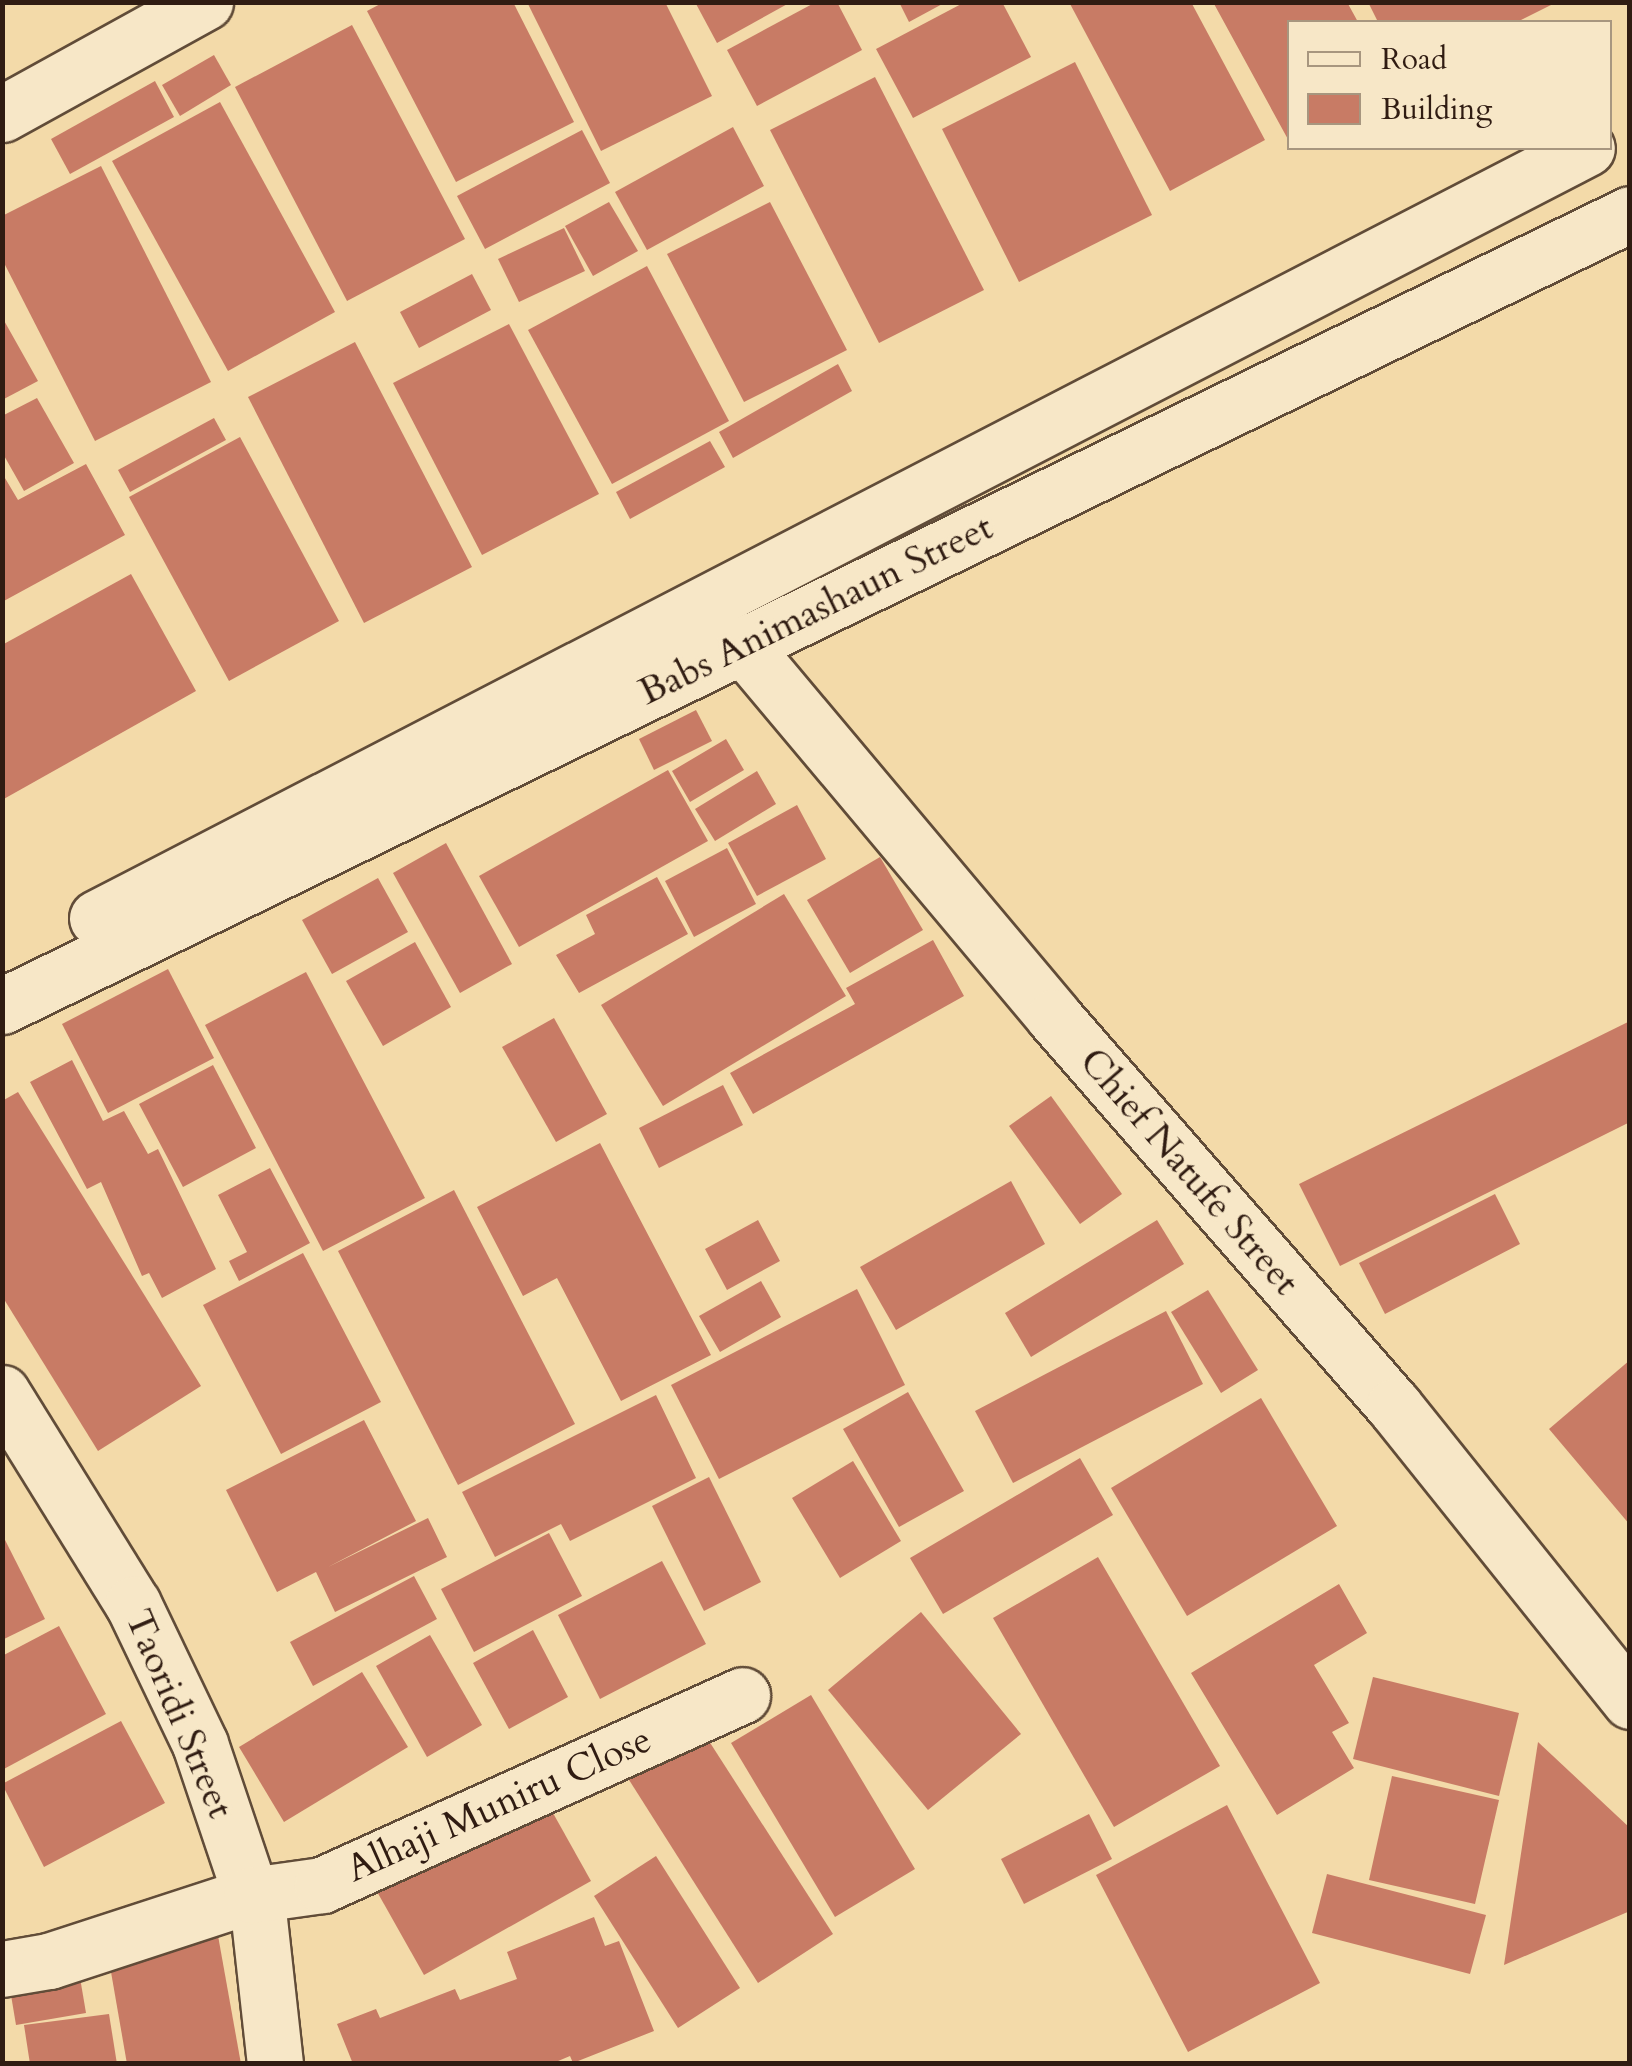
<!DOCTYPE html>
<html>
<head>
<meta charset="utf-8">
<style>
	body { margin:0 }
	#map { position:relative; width:1632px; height:2066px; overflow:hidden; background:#f3daa9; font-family:Cardo,serif }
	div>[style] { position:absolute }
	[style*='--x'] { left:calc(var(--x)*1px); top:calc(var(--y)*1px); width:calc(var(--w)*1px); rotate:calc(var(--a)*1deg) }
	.building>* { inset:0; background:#c87b65 }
	.roads { filter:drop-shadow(2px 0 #614c38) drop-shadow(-2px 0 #614c38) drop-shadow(0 2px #614c38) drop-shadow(0 -2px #614c38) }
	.minor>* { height:55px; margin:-27.5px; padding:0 27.5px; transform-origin:27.5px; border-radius:27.5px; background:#f7e7c7 }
	.secondary>* { height:55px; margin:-27.5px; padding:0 27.5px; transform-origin:27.5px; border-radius:27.5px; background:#f7e7c7 }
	span { translate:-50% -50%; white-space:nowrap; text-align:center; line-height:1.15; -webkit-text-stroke:8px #f7e7c7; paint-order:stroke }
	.street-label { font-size:38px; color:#301c12 }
	.frame { position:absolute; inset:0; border:5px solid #301c12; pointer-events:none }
	.legend { position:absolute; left:1287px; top:20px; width:325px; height:130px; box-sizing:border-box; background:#f7e7c7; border:2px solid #a7967f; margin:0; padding:12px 18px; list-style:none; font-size:30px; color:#301c12 }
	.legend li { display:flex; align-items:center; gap:20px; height:50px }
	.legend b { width:50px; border:2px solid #a7967f }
</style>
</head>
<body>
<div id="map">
	<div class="building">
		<div style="clip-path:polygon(384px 2px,513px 2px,574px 122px,456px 182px,367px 11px)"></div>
		<div style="clip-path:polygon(527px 2px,665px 2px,712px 96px,601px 151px)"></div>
		<div style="clip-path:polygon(695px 2px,791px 2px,717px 43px)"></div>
		<div style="clip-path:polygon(816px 2px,837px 2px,862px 50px,757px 106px,727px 50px)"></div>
		<div style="clip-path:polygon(899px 2px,946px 2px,909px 22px)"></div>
		<div style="clip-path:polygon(965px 2px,1002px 2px,1031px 57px,913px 118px,876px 49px)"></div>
		<div style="clip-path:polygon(1069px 2px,1191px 2px,1265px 140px,1170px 191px)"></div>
		<div style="clip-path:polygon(1213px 2px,1347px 2px,1358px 22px,1290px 22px,1290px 143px)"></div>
		<div style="clip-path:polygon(1368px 2px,1557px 2px,1517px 22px,1378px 22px)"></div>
		<div style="clip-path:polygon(352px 25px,465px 239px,347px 301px,235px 87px)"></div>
		<div style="clip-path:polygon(214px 55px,231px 85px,180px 116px,162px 85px)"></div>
		<div style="clip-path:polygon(1075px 62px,1152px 215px,1019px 282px,942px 129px)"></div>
		<div style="clip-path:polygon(875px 77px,984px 290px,879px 343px,770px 130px)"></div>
		<div style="clip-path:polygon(155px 81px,174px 117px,70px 174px,51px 139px)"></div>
		<div style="clip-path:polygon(220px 102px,335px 312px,228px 371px,112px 161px)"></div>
		<div style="clip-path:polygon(733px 127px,764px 186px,647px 250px,615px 192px)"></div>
		<div style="clip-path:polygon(582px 130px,610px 183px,485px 249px,457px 196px)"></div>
		<div style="clip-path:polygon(101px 166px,211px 382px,95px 441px,2px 259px,2px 216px)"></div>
		<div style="clip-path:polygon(609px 202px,638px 251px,593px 276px,565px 226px)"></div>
		<div style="clip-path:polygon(770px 202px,847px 350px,744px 402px,667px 254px)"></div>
		<div style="clip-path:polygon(564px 228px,585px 271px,519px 302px,498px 259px)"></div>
		<div style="clip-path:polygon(647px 266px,729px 421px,612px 484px,528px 330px)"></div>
		<div style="clip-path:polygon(472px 274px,491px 310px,419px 348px,400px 312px)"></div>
		<div style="clip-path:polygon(2px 317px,38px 381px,2px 400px)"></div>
		<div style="clip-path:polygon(509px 324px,599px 494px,482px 555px,393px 383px)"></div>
		<div style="clip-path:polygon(355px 342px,472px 567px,364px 623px,248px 397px)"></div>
		<div style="clip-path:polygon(838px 364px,852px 391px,733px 458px,719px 432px)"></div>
		<div style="clip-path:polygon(37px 398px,74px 463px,24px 491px,2px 452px,2px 416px)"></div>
		<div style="clip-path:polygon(214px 418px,226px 440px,130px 492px,118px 470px)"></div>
		<div style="clip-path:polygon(240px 437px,339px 621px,229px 681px,129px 497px)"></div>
		<div style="clip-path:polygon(710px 441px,725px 467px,630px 519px,616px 492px)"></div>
		<div style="clip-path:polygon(86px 464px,125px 535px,2px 602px,2px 473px,18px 500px)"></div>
		<div style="clip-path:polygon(131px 574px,196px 691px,2px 800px,2px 645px)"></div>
		<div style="clip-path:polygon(696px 710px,712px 741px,654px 770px,639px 739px)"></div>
		<div style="clip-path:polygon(726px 739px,744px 770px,690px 802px,672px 771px)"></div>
		<div style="clip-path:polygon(668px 770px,708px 841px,519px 947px,479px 876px)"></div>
		<div style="clip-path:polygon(757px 771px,776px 804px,715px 841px,695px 809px)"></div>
		<div style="clip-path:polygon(797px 805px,826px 859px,757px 896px,728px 843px)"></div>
		<div style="clip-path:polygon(446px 843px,512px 964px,460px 993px,393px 873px)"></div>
		<div style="clip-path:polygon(727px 848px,756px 904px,694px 937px,665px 881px)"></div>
		<div style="clip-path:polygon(880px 857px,923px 930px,850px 973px,807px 900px)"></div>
		<div style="clip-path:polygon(657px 877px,688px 934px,579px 993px,556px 955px,595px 934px,586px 915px)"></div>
		<div style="clip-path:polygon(378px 878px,408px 932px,332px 974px,302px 920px)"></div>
		<div style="clip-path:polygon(784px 894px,846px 996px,663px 1106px,601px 1005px)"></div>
		<div style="clip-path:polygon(933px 940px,964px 996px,753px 1114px,730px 1073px,855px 1004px,846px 988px)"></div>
		<div style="clip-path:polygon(415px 942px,451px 1007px,383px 1046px,346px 981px)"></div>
		<div style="clip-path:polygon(168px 969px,214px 1058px,108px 1113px,62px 1024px)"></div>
		<div style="clip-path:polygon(306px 972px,425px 1198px,323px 1251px,205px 1025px)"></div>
		<div style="clip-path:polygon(554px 1018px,607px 1114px,556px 1142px,502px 1047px)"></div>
		<div style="clip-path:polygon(1630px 1021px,1630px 1122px,1340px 1266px,1299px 1184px)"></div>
		<div style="clip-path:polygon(72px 1060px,103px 1121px,124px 1111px,148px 1154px,158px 1149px,216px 1269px,162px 1298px,149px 1273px,142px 1276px,101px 1182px,87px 1189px,30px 1082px)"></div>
		<div style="clip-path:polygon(213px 1065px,256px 1148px,183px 1187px,139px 1104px)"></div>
		<div style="clip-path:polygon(723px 1085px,743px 1125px,659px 1168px,639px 1128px)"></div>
		<div style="clip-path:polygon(18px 1092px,201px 1386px,98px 1451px,2px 1296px,2px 1101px)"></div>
		<div style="clip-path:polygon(1051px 1096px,1122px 1194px,1080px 1224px,1009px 1126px)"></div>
		<div style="clip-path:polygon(600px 1143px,711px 1355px,621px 1401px,557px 1278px,523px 1296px,477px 1207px)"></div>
		<div style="clip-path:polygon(270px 1168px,310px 1243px,239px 1281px,229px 1261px,247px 1252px,218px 1195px)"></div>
		<div style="clip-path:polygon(1011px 1181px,1045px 1244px,896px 1330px,860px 1267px)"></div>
		<div style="clip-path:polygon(454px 1190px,575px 1424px,458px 1485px,338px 1251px)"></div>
		<div style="clip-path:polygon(1495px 1194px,1520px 1244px,1385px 1314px,1359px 1263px)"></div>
		<div style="clip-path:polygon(758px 1220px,780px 1261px,727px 1290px,705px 1249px)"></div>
		<div style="clip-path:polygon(1157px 1220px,1184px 1264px,1031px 1357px,1005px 1313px)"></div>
		<div style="clip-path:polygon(303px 1253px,381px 1402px,281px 1454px,203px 1305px)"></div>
		<div style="clip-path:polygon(761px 1281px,781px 1317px,720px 1352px,699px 1316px)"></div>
		<div style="clip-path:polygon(857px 1289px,905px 1385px,719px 1479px,671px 1385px)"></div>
		<div style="clip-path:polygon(1208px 1290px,1258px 1370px,1221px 1393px,1171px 1312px)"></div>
		<div style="clip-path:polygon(1166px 1311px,1203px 1384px,1013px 1483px,975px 1411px)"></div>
		<div style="clip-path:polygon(1630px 1360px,1630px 1525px,1549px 1429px)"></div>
		<div style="clip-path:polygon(908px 1392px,964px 1491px,899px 1527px,843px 1429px)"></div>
		<div style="clip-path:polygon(656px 1395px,696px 1478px,570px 1541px,561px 1524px,495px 1557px,462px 1492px)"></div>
		<div style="clip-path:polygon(1261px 1398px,1337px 1526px,1187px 1616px,1111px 1488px)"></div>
		<div style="clip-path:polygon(364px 1420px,416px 1521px,328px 1567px,428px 1518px,447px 1557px,335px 1612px,316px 1572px,277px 1592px,226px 1490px)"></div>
		<div style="clip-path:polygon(1080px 1458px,1113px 1515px,943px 1614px,910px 1558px)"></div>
		<div style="clip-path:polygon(853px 1461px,901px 1541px,840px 1578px,792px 1498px)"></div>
		<div style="clip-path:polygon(709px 1477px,761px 1582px,704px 1611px,652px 1506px)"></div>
		<div style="clip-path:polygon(549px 1533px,582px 1596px,474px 1652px,441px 1589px)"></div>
		<div style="clip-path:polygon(2px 1534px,45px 1619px,2px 1640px)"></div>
		<div style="clip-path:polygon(1098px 1557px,1220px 1766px,1114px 1827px,993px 1618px)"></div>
		<div style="clip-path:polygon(662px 1561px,706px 1644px,600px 1699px,558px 1615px)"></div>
		<div style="clip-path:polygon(414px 1576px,437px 1619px,313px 1686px,290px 1642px)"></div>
		<div style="clip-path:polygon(1339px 1584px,1367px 1633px,1314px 1665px,1349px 1723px,1332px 1732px,1354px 1768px,1277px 1815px,1191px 1673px)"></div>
		<div style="clip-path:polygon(921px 1612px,1021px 1734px,928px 1810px,828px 1690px)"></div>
		<div style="clip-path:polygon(59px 1626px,106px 1714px,2px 1770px,2px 1656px)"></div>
		<div style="clip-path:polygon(533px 1630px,568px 1697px,509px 1729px,473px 1663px)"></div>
		<div style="clip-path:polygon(430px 1635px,482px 1725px,427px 1757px,376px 1666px)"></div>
		<div style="clip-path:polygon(362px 1672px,408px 1747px,284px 1822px,239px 1747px)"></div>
		<div style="clip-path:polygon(1373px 1677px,1519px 1713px,1499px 1796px,1353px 1759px)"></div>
		<div style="clip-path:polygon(811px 1695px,915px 1869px,835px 1917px,731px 1743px)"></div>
		<div style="clip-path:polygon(121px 1721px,165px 1803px,44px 1867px,2px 1784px)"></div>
		<div style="clip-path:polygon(698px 1724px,833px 1934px,758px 1983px,624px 1772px)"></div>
		<div style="clip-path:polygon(1538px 1742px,1630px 1828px,1630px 1911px,1504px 1965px)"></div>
		<div style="clip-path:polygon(1392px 1776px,1499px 1800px,1475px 1904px,1369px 1880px)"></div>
		<div style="clip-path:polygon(539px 1788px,591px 1881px,424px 1975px,371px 1881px)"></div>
		<div style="clip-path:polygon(1227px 1805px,1320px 1983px,1188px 2052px,1096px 1875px)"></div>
		<div style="clip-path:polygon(1089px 1814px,1112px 1859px,1024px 1904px,1001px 1859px)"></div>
		<div style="clip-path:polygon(656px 1856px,740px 1988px,678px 2028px,594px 1896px)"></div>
		<div style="clip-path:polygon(1327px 1874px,1486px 1915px,1470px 1974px,1312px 1933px)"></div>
		<div style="clip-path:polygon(594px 1917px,605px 1946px,619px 1941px,654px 2031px,573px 2063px,570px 2056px,551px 2064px,353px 2064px,337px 2024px,376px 2009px,380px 2018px,455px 1989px,460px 2000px,517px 1979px,507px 1952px)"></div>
		<div style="clip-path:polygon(217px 1930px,241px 2064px,127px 2064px,107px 1949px)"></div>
		<div style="clip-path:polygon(77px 1960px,86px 2013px,16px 2025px,7px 1971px)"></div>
		<div style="clip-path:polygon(109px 2014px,117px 2064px,30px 2064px,24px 2025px)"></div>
	</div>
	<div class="roads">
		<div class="minor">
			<div style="--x:2;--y:114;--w:232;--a:-28.9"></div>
			<div style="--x:743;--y:646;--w:484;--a:50"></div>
			<div style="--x:1054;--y:1017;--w:517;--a:48.85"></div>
			<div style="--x:1394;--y:1406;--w:378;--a:51.3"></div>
			<div style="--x:2;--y:1393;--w:248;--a:58.2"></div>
			<div style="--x:133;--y:1604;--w:155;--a:64.4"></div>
			<div style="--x:200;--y:1744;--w:185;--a:71.4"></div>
			<div style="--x:259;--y:1919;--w:146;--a:83.7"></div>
			<div style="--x:2;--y:1969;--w:48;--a:-9.7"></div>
			<div style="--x:49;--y:1961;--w:213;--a:-18.1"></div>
			<div style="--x:251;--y:1895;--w:72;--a:-8"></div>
			<div style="--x:322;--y:1885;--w:461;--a:-24.3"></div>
		</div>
		<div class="secondary">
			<div style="--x:97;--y:918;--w:1677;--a:-27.33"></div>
			<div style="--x:2;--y:1006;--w:1810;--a:-25.94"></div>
		</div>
	</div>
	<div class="street-label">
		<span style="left:816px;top:610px;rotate:-26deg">Babs Animashaun Street</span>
		<span style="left:1189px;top:1172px;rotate:49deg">Chief Natufe Street</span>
		<span style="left:179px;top:1714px;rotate:67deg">Taoridi Street</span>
		<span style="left:499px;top:1805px;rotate:-24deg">Alhaji Muniru Close</span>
	</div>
	<div class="frame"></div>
	<ul class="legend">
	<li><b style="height:12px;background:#f7e7c7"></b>Road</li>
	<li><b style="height:28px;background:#c87b65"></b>Building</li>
	</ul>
</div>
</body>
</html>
